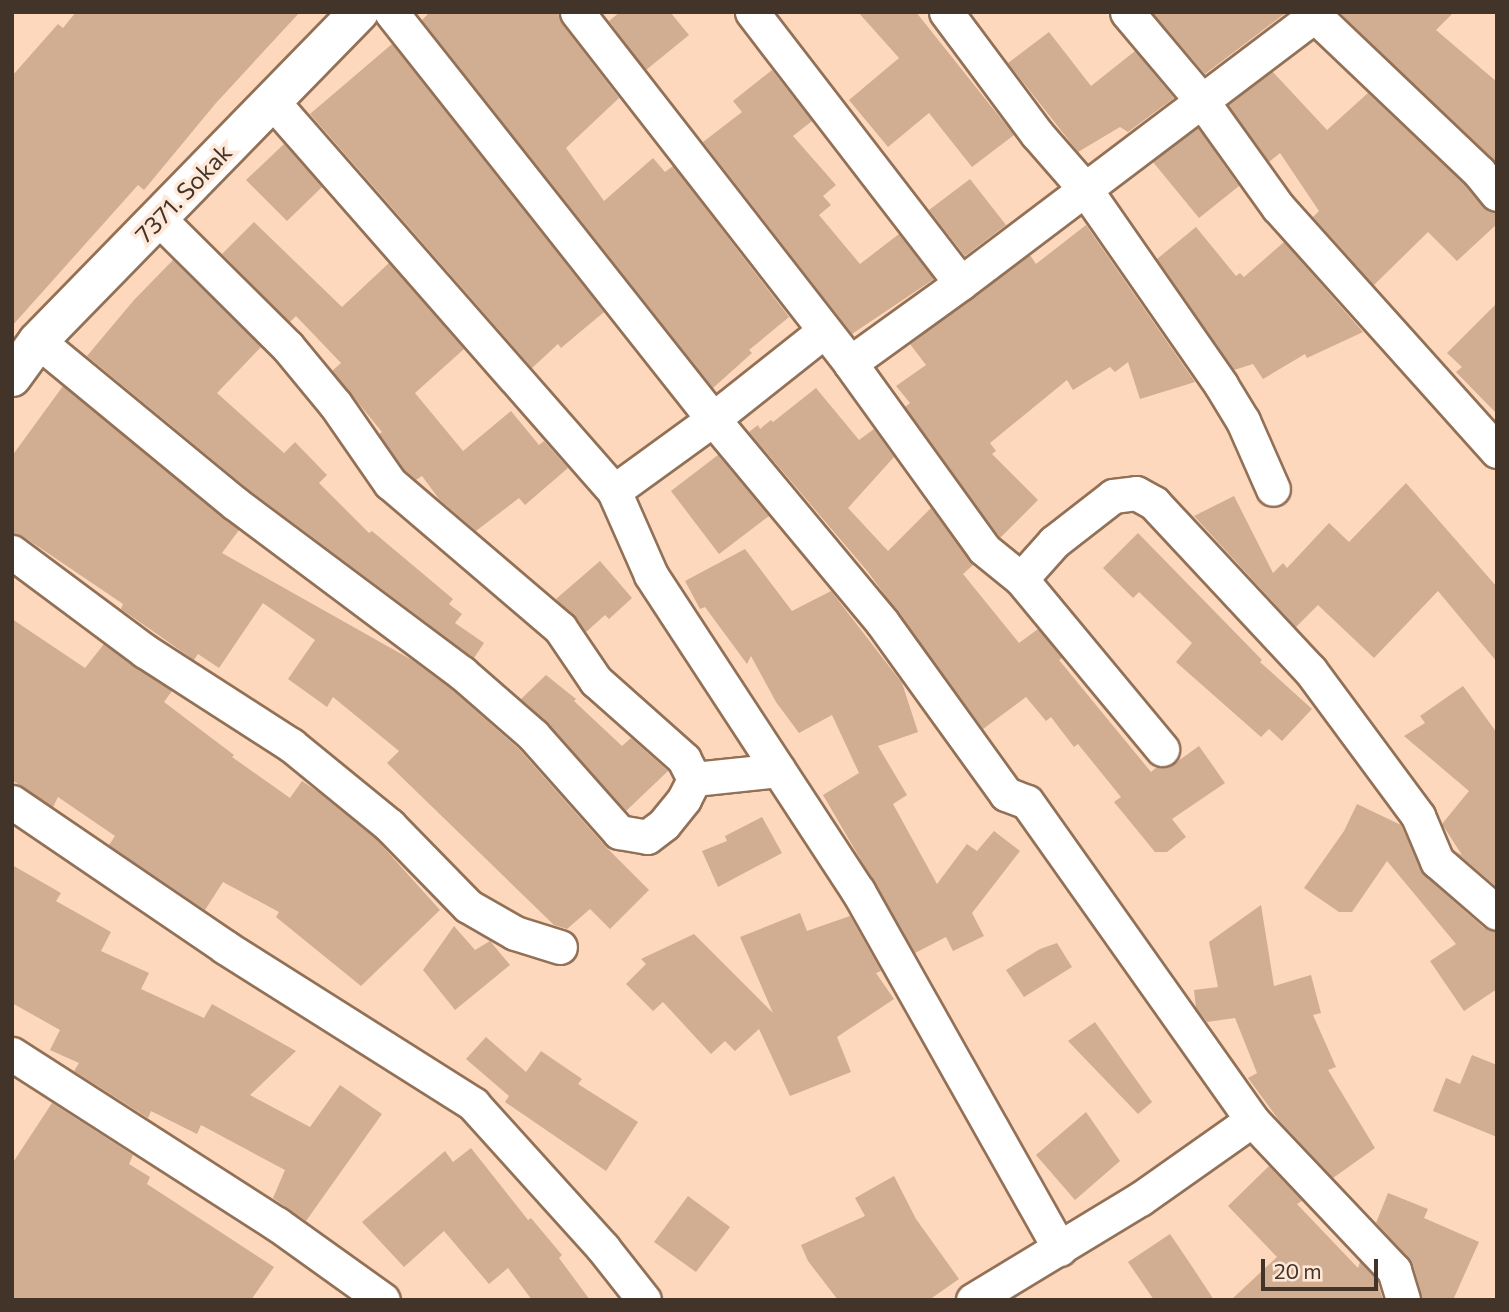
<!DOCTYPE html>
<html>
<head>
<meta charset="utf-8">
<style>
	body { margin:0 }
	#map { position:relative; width:1509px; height:1312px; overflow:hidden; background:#fdd8bc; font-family:Commissioner,sans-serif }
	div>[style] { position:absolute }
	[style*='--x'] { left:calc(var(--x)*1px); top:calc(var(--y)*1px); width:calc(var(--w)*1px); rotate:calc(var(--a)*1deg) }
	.building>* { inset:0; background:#d1ad92 }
	.roads { filter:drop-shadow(2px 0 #927157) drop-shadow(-2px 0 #927157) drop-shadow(0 2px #927157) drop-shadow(0 -2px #927157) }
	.street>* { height:33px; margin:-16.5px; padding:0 16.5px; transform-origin:16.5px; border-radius:16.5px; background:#fff }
	.secondary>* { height:38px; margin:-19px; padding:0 19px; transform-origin:19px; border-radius:19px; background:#fff }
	span { translate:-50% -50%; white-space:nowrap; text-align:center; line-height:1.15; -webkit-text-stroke:7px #ffe8d7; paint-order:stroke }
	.street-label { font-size:24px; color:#433429 }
	.frame { position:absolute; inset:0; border:14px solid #433429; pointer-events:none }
	.scale { position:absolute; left:1261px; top:1259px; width:117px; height:32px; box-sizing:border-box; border:4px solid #433429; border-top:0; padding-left:9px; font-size:21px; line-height:24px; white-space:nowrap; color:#433429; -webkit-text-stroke:5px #ffe8d7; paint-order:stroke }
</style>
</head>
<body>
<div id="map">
	<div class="building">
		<div style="clip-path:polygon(76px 12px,300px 12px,216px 103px,144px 190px,138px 185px,12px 326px,12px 76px,58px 24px,63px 28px)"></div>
		<div style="clip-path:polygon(430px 12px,558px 12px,562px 24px,619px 98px,566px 148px,604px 201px,653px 158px,665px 172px,673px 166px,789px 317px,749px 350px,752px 353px,713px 388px,422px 20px)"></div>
		<div style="clip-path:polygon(620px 12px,670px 12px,689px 35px,646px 70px,609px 21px)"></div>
		<div style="clip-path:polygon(858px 12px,916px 12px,1014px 135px,972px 167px,929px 113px,888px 147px,849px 100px,899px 58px)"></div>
		<div style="clip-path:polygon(1152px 12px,1287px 12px,1205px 74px)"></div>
		<div style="clip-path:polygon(1339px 12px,1454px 12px,1436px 30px,1497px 82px,1497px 163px)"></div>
		<div style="clip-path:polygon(1049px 32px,1091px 86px,1135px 51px,1174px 98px,1128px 132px,1120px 127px,1078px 152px,1008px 63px)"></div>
		<div style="clip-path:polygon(392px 44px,604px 312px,561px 348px,558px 344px,532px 368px,310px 114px)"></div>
		<div style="clip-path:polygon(772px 70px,812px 121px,793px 136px,836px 185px,823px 196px,831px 205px,819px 215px,860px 264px,899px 234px,934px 279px,852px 334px,703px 142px,742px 112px,733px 101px)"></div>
		<div style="clip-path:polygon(1272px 71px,1327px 130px,1368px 93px,1465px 185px,1483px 207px,1497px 213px,1497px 224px,1457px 261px,1428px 232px,1374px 285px,1313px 217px,1319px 211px,1280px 153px,1269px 162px,1228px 105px)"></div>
		<div style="clip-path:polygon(1198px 128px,1239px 186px,1199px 218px,1153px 162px)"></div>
		<div style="clip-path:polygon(284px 144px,322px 187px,287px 221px,246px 180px)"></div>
		<div style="clip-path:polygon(970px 179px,1006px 225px,965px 256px,929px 210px)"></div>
		<div style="clip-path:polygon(254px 222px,342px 307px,389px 263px,464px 349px,415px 393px,463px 451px,511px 411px,539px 445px,544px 441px,568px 468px,525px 505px,519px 498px,476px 531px,439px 499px,422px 476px,416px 480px,404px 470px,379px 434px,382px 432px,332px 371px,341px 363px,296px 316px,290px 322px,222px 254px)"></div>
		<div style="clip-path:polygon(1086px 225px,1195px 382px,1140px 399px,1128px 362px,1115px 372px,1110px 367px,1073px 390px,1067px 380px,990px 443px,996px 451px,992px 454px,1038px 500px,1000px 538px,905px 407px,910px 403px,896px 386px,926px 365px,910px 344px,1030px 255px,1036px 264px)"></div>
		<div style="clip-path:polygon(1196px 227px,1236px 276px,1240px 273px,1244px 277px,1284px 242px,1363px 332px,1307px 358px,1305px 354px,1263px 379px,1253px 364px,1234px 370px,1157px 259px)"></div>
		<div style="clip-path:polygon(173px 260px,261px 347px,217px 393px,284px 453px,295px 442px,327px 475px,319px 483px,369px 533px,372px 531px,453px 599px,449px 604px,462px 614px,455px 623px,484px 643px,474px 658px,248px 489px,87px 356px,134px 300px)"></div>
		<div style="clip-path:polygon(1497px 303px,1497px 414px,1456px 372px,1462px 367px,1447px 353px)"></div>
		<div style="clip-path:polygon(63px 386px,239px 530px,222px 553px,412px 660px,450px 688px,519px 749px,606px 847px,649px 890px,610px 929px,590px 909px,567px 929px,554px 925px,387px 763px,399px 751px,333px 697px,327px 707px,288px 679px,315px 640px,263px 603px,219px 668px,198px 654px,194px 660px,121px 609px,123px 604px,24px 537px,12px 533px,12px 456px)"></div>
		<div style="clip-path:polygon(816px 388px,859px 440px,874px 429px,894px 457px,848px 508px,888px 551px,931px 508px,973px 565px,963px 574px,1019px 643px,1038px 629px,1062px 658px,1059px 660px,1151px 772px,1157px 767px,1174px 764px,1199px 746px,1225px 783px,1172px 819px,1186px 837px,1167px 852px,1155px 852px,1114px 802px,1121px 797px,1078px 744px,1074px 747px,1051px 717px,1046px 721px,1026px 697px,983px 729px,868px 572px,749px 432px,758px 425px,760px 429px,771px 420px,773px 422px)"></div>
		<div style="clip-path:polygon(718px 455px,769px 516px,719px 554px,671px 491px)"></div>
		<div style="clip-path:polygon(1406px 483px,1497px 587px,1497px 662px,1438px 591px,1374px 658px,1318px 605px,1296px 627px,1194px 516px,1234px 496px,1273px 573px,1283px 563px,1287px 568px,1329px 523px,1349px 542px)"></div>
		<div style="clip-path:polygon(1138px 533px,1262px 660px,1260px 662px,1312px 709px,1282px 741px,1269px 729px,1261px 737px,1176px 662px,1192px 643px,1139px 592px,1133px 598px,1103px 568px)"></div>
		<div style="clip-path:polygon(745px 549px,792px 611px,831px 591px,902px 683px,918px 732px,878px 746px,907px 795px,893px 804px,937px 884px,967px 844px,977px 851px,994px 831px,1020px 851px,972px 913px,984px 936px,953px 951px,946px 937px,915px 953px,823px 795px,859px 773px,832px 715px,799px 733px,776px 702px,751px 656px,747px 664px,705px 607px,700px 609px,685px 581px)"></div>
		<div style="clip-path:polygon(600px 561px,632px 598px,609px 619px,605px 615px,586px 632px,556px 599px)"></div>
		<div style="clip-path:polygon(12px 619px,85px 668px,104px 644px,172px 691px,164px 702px,234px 755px,232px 757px,290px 798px,302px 781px,318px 792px,376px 839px,440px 910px,361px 986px,276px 917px,279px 912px,223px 882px,205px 910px,109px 845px,115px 836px,58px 797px,53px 807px,12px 780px)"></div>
		<div style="clip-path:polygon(546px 675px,576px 699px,574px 701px,622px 746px,631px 738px,668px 771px,626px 811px,547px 722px,521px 699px)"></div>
		<div style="clip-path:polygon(1463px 686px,1497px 733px,1497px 887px,1456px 852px,1462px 855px,1442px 824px,1469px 791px,1404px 736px,1425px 723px,1420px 716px)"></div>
		<div style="clip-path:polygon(1357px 804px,1401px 825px,1424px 875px,1484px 928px,1497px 932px,1497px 989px,1464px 1011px,1430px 961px,1456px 944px,1387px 861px,1352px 912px,1339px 912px,1304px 888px,1344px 831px)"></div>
		<div style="clip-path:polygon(762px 817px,782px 853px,718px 887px,702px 851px,727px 841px,725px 836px)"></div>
		<div style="clip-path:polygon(12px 865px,61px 893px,56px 901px,111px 932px,101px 951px,149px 973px,141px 989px,204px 1018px,212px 1004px,296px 1051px,250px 1095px,310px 1127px,340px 1085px,382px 1114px,306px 1221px,273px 1198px,285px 1170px,201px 1125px,197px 1134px,151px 1111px,148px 1118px,74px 1071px,79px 1063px,50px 1050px,60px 1030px,12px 1003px)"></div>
		<div style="clip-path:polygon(1261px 905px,1274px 986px,1311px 975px,1321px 1013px,1313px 1015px,1336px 1067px,1328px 1070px,1375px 1148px,1333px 1178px,1278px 1119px,1248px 1078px,1257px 1073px,1235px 1018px,1207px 1022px,1196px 1008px,1194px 990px,1218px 987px,1209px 942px)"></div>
		<div style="clip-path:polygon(800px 913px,807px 931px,850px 916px,881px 971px,876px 973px,894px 999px,837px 1037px,851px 1072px,790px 1096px,759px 1029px,735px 1051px,725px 1041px,711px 1054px,663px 1002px,653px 1011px,626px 984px,646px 964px,641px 959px,694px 934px,773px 1013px,740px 937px)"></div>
		<div style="clip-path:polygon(454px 926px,475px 950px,490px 941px,510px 965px,455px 1010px,423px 970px)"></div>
		<div style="clip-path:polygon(1057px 943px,1072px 967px,1024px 997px,1006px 970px,1040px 949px)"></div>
		<div style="clip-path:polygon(1095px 1022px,1152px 1102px,1138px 1114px,1068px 1041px)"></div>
		<div style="clip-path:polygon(486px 1037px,526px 1072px,541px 1051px,582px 1079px,578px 1084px,638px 1122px,606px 1171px,505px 1102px,509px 1096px,466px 1059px)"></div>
		<div style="clip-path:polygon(1472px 1055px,1497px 1065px,1497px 1137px,1433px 1111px,1446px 1078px,1460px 1084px)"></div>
		<div style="clip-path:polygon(52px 1103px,133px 1155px,129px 1164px,150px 1177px,147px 1184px,274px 1267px,251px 1300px,12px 1300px,12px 1164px)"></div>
		<div style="clip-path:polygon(1086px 1112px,1120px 1161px,1075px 1200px,1036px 1155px)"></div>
		<div style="clip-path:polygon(471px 1148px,528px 1220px,531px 1218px,562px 1255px,559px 1258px,590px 1300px,532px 1300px,508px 1268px,489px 1284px,444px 1231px,404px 1267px,362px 1222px,445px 1151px,453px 1162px)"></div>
		<div style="clip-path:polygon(1269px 1166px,1302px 1201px,1297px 1204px,1358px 1268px,1360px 1262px,1377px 1280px,1383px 1300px,1231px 1300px,1277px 1257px,1228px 1206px)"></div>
		<div style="clip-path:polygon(894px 1176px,916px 1219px,959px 1279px,929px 1300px,838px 1300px,808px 1261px,801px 1245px,865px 1216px,855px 1198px)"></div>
		<div style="clip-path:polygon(1388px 1193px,1428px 1209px,1424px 1218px,1479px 1242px,1453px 1300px,1422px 1300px,1408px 1257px,1376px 1223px)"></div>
		<div style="clip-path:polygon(688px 1196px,730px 1227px,696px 1272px,654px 1242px)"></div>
		<div style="clip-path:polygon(1170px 1234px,1191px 1265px,1214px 1300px,1154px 1300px,1128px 1262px)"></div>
	</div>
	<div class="roads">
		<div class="street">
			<div style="--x:391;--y:12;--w:519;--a:51.65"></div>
			<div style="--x:713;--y:419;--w:264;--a:50.2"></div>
			<div style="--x:882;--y:622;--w:212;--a:54.2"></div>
			<div style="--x:1006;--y:794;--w:22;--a:21"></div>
			<div style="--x:1027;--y:802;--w:390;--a:54.7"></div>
			<div style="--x:1252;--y:1120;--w:207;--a:46.6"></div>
			<div style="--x:1394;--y:1270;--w:31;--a:73"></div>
			<div style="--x:577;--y:12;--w:445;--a:52.1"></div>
			<div style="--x:850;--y:363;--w:229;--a:54.2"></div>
			<div style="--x:984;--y:549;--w:48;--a:39"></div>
			<div style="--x:1021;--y:579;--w:50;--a:-48.3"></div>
			<div style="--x:1054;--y:542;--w:75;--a:-37.9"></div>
			<div style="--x:1113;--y:496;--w:23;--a:-7"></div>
			<div style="--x:1136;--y:493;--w:21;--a:29"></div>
			<div style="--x:1154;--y:503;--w:229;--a:47"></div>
			<div style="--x:1310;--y:670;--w:182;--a:53.5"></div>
			<div style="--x:1418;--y:816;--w:49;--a:67.1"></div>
			<div style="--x:1437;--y:861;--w:79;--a:40.9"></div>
			<div style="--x:752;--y:12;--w:342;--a:52.4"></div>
			<div style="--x:946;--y:12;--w:152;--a:53.3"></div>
			<div style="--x:1037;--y:134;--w:73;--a:48.9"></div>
			<div style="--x:1085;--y:189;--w:239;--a:55.2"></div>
			<div style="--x:1221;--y:385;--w:42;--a:58.6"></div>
			<div style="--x:1243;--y:421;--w:74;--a:66.2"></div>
			<div style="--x:1127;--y:12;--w:116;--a:49.9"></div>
			<div style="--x:1202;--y:101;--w:130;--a:54.4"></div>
			<div style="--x:1278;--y:207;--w:328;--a:48.1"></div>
			<div style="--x:1311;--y:12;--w:232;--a:43.6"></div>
			<div style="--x:1479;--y:172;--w:28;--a:51"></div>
			<div style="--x:272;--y:101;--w:519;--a:48.75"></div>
			<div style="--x:614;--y:491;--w:92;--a:66.2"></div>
			<div style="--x:651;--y:575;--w:378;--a:56.8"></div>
			<div style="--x:858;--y:891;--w:411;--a:60.6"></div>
			<div style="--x:38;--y:341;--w:256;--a:39.5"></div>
			<div style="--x:236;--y:504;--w:282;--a:36.8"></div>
			<div style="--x:462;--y:673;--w:94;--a:41.1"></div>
			<div style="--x:533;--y:735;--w:130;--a:48.4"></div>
			<div style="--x:619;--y:832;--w:28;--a:10"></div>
			<div style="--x:647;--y:837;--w:21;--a:-37"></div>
			<div style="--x:664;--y:824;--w:32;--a:-51"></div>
			<div style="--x:684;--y:799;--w:22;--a:-63"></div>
			<div style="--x:694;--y:779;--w:22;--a:-117"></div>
			<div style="--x:684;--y:759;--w:118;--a:-138.4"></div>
			<div style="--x:596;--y:681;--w:64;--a:-124.2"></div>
			<div style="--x:560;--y:628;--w:223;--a:-139.5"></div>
			<div style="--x:390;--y:483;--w:96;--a:-124.8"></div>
			<div style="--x:335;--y:404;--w:74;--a:-129.5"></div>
			<div style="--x:288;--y:347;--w:183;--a:-135.2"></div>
			<div style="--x:850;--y:363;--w:137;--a:-35.8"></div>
			<div style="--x:961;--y:283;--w:449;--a:-37.1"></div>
			<div style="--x:614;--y:491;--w:122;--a:-36"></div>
			<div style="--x:713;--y:419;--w:142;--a:-38.4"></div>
			<div style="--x:12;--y:552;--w:166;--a:36.7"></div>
			<div style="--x:145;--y:651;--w:174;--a:32.8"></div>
			<div style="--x:291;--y:745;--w:127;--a:39.2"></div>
			<div style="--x:389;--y:825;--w:113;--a:45.7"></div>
			<div style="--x:468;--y:906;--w:54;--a:29.9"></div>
			<div style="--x:515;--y:933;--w:47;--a:17.3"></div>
			<div style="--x:1021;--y:579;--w:221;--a:50.3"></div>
			<div style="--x:694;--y:779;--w:85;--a:-6"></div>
			<div style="--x:12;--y:802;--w:258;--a:34.2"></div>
			<div style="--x:225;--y:947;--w:294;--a:32.3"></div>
			<div style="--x:473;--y:1104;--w:194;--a:47.9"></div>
			<div style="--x:603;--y:1248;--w:66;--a:51.7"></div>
			<div style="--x:12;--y:1054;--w:315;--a:32.7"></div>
			<div style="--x:277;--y:1224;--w:130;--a:35.6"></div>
			<div style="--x:973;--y:1300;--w:195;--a:-31.2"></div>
			<div style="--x:1140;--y:1199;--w:137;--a:-35.2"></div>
		</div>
		<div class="secondary">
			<div style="--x:12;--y:377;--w:44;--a:-54.2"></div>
			<div style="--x:38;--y:341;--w:460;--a:-45.7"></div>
		</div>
	</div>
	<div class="street-label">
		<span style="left:183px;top:193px;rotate:-46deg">7371. Sokak</span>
	</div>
	<div class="frame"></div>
	<div class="scale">20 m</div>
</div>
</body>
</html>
